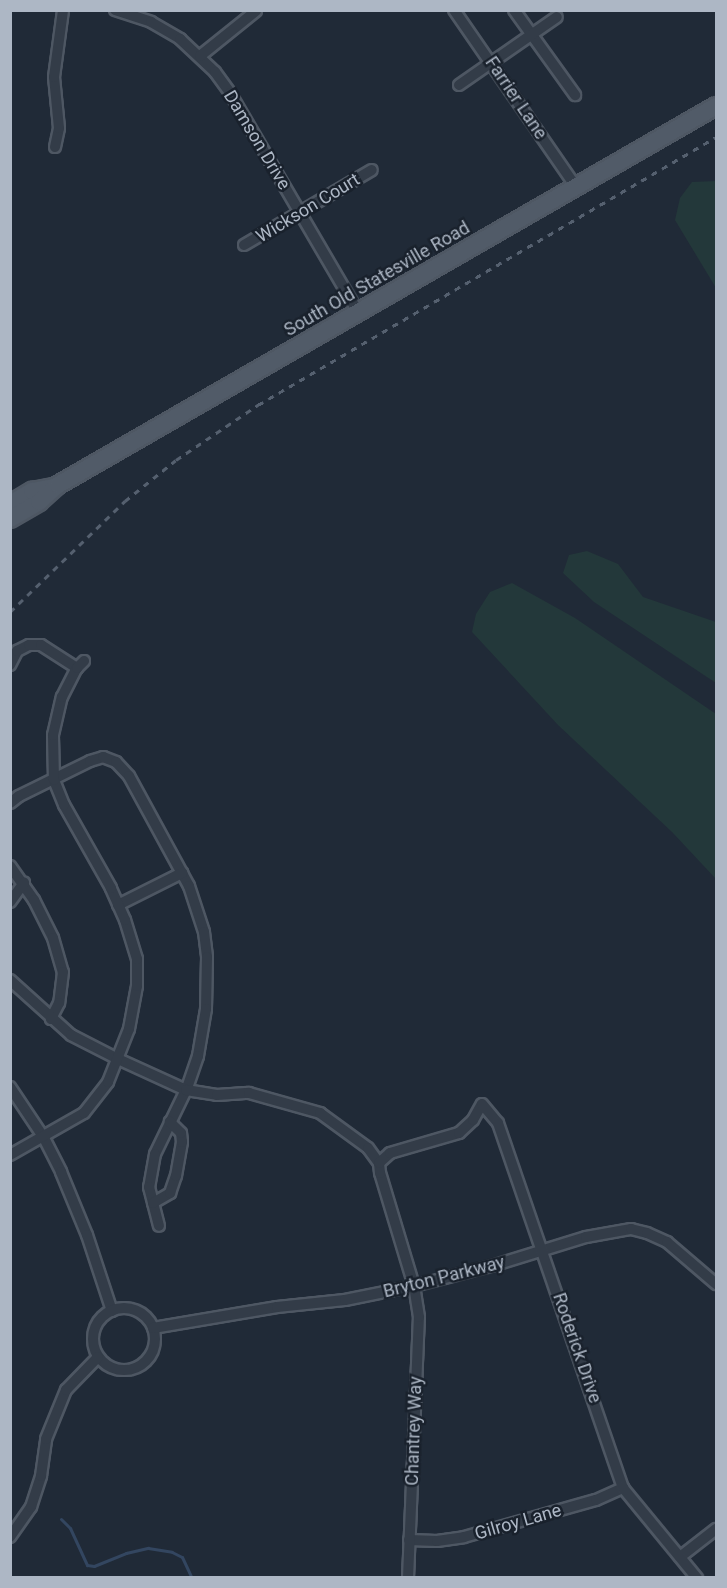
<!DOCTYPE html>
<html>
<head>
<meta charset="utf-8">
<style>
	body { margin:0 }
	#map { position:relative; width:727px; height:1588px; overflow:hidden; background:#202a37; font-family:Roboto,sans-serif }
	div>[style] { position:absolute }
	[style*='--x'] { left:calc(var(--x)*1px); top:calc(var(--y)*1px); width:calc(var(--w)*1px); rotate:calc(var(--a)*1deg) }
	.green>* { inset:0; background:#23383a }
	.stream>* { height:3px; margin:-1.5px; padding:0 1.5px; transform-origin:1.5px; border-radius:1.5px; background:#334660 }
	.roads { filter:drop-shadow(2px 0 #4e5763) drop-shadow(-2px 0 #4e5763) drop-shadow(0 2px #4e5763) drop-shadow(0 -2px #4e5763) }
	.street>* { height:10px; margin:-5px; padding:0 5px; transform-origin:5px; border-radius:5px; background:#333c48 }
	.street>.ring { margin:-5px; padding:0; box-sizing:content-box; background:none; border:10px solid #333c48; border-radius:50% }
	.primary>* { height:16px; margin:-8px; padding:0 8px; transform-origin:8px; border-radius:8px; background:#515b68 }
	.rail>* { height:3px; margin-top:-1.5px; transform-origin:0; background:repeating-linear-gradient(90deg,#55606f 0 6px,transparent 0 12px) }
	span { translate:-50% -50%; white-space:nowrap; text-align:center; line-height:1.15; -webkit-text-stroke:5px #19212c; paint-order:stroke }
	.street-label { font-size:18px; color:#adb7c5 }
	.frame { position:absolute; inset:0; border:12px solid #adb7c5; pointer-events:none }
</style>
</head>
<body>
<div id="map">
	<div class="green">
		<div style="clip-path:polygon(716px 181px,716px 288px,675px 220px,680px 198px,692px 182px)"></div>
		<div style="clip-path:polygon(587px 551px,618px 564px,643px 597px,716px 622px,716px 683px,594px 602px,563px 573px,569px 555px)"></div>
		<div style="clip-path:polygon(512px 583px,575px 618px,716px 714px,716px 879px,672px 832px,558px 725px,472px 632px,476px 614px,490px 592px)"></div>
	</div>
	<div class="stream">
		<div style="--x:61;--y:1519;--w:13;--a:45"></div>
		<div style="--x:70;--y:1528;--w:41;--a:65.3"></div>
		<div style="--x:87;--y:1565;--w:7;--a:8"></div>
		<div style="--x:94;--y:1566;--w:35;--a:-22"></div>
		<div style="--x:126;--y:1553;--w:23;--a:-13"></div>
		<div style="--x:148;--y:1548;--w:24;--a:9"></div>
		<div style="--x:172;--y:1552;--w:11;--a:27"></div>
		<div style="--x:182;--y:1557;--w:23;--a:65"></div>
	</div>
	<div class="roads">
		<div class="street">
			<div style="--x:115;--y:10;--w:38;--a:18"></div>
			<div style="--x:151;--y:22;--w:34;--a:30"></div>
			<div style="--x:180;--y:39;--w:48;--a:43.3"></div>
			<div style="--x:215;--y:72;--w:26;--a:54"></div>
			<div style="--x:230;--y:93;--w:254;--a:59.7"></div>
			<div style="--x:454;--y:10;--w:215;--a:55.4"></div>
			<div style="--x:514;--y:10;--w:105;--a:54.3"></div>
			<div style="--x:200;--y:56;--w:72;--a:-38.8"></div>
			<div style="--x:459;--y:85;--w:119;--a:-34.8"></div>
			<div style="--x:55;--y:147;--w:19;--a:-78"></div>
			<div style="--x:59;--y:128;--w:51;--a:-95.6"></div>
			<div style="--x:54;--y:77;--w:68;--a:-82.3"></div>
			<div style="--x:244;--y:245;--w:148;--a:-30.4"></div>
			<div style="--x:10;--y:665;--w:16;--a:-63"></div>
			<div style="--x:17;--y:651;--w:13;--a:-27"></div>
			<div style="--x:29;--y:645;--w:12;--a:0"></div>
			<div style="--x:41;--y:645;--w:43;--a:32.6"></div>
			<div style="--x:10;--y:803;--w:11;--a:-38"></div>
			<div style="--x:19;--y:796;--w:79;--a:-26.2"></div>
			<div style="--x:90;--y:761;--w:14;--a:-17"></div>
			<div style="--x:103;--y:757;--w:14;--a:21"></div>
			<div style="--x:116;--y:762;--w:19;--a:47"></div>
			<div style="--x:129;--y:776;--w:125;--a:61.4"></div>
			<div style="--x:189;--y:886;--w:48;--a:71.9"></div>
			<div style="--x:204;--y:932;--w:25;--a:83"></div>
			<div style="--x:207;--y:957;--w:52;--a:91.1"></div>
			<div style="--x:206;--y:1009;--w:48;--a:99.7"></div>
			<div style="--x:198;--y:1056;--w:36;--a:109"></div>
			<div style="--x:186;--y:1090;--w:71;--a:115.8"></div>
			<div style="--x:155;--y:1154;--w:34;--a:100"></div>
			<div style="--x:149;--y:1187;--w:40;--a:75.6"></div>
			<div style="--x:10;--y:866;--w:42;--a:54.8"></div>
			<div style="--x:34;--y:900;--w:42;--a:63.4"></div>
			<div style="--x:53;--y:938;--w:35;--a:74"></div>
			<div style="--x:63;--y:972;--w:31;--a:97"></div>
			<div style="--x:59;--y:1003;--w:18;--a:117"></div>
			<div style="--x:10;--y:902;--w:24;--a:-54"></div>
			<div style="--x:118;--y:905;--w:72;--a:-26.6"></div>
			<div style="--x:10;--y:980;--w:82;--a:42"></div>
			<div style="--x:71;--y:1035;--w:53;--a:27.1"></div>
			<div style="--x:118;--y:1059;--w:75;--a:24.5"></div>
			<div style="--x:186;--y:1090;--w:31;--a:9"></div>
			<div style="--x:217;--y:1095;--w:32;--a:-4"></div>
			<div style="--x:249;--y:1093;--w:74;--a:15.7"></div>
			<div style="--x:320;--y:1113;--w:59;--a:36.1"></div>
			<div style="--x:368;--y:1148;--w:19;--a:54"></div>
			<div style="--x:10;--y:1087;--w:61;--a:56.3"></div>
			<div style="--x:44;--y:1138;--w:38;--a:63"></div>
			<div style="--x:61;--y:1172;--w:68;--a:67.6"></div>
			<div style="--x:87;--y:1235;--w:80;--a:71.8"></div>
			<div style="--x:10;--y:1155;--w:85;--a:-29.6"></div>
			<div style="--x:84;--y:1113;--w:39;--a:-52"></div>
			<div style="--x:108;--y:1082;--w:57;--a:-68.4"></div>
			<div style="--x:129;--y:1029;--w:44;--a:-79.5"></div>
			<div style="--x:137;--y:986;--w:27;--a:-90"></div>
			<div style="--x:137;--y:959;--w:41;--a:-107.1"></div>
			<div style="--x:125;--y:920;--w:35;--a:-114"></div>
			<div style="--x:111;--y:888;--w:95;--a:-119.5"></div>
			<div style="--x:64;--y:805;--w:27;--a:-112"></div>
			<div style="--x:54;--y:780;--w:45;--a:-91.3"></div>
			<div style="--x:53;--y:735;--w:39;--a:-77"></div>
			<div style="--x:62;--y:697;--w:33;--a:-63"></div>
			<div style="--x:77;--y:668;--w:10;--a:-45"></div>
			<div style="--x:153;--y:1203;--w:20;--a:-30"></div>
			<div style="--x:170;--y:1193;--w:18;--a:-71"></div>
			<div style="--x:176;--y:1176;--w:35;--a:-80"></div>
			<div style="--x:182;--y:1142;--w:9;--a:-96"></div>
			<div style="--x:181;--y:1133;--w:16;--a:-135"></div>
			<div class="ring" style="left:93px;top:1308px;width:52px;height:52px"></div>
			<div style="--x:153;--y:1328;--w:126;--a:-9.6"></div>
			<div style="--x:277;--y:1307;--w:68;--a:-5.9"></div>
			<div style="--x:345;--y:1300;--w:70;--a:-11.5"></div>
			<div style="--x:414;--y:1286;--w:84;--a:-14.5"></div>
			<div style="--x:495;--y:1265;--w:95;--a:-17.1"></div>
			<div style="--x:586;--y:1237;--w:46;--a:-10.1"></div>
			<div style="--x:631;--y:1229;--w:16;--a:14"></div>
			<div style="--x:647;--y:1233;--w:22;--a:24"></div>
			<div style="--x:667;--y:1242;--w:65;--a:40.6"></div>
			<div style="--x:10;--y:1537;--w:37;--a:-55"></div>
			<div style="--x:31;--y:1507;--w:33;--a:-72"></div>
			<div style="--x:41;--y:1476;--w:37;--a:-82"></div>
			<div style="--x:46;--y:1439;--w:53;--a:-67.8"></div>
			<div style="--x:66;--y:1390;--w:46;--a:-45.9"></div>
			<div style="--x:409;--y:1540;--w:28;--a:2"></div>
			<div style="--x:437;--y:1541;--w:27;--a:-8"></div>
			<div style="--x:464;--y:1537;--w:137;--a:-15.7"></div>
			<div style="--x:596;--y:1500;--w:30;--a:-24"></div>
			<div style="--x:680;--y:1557;--w:46;--a:-37.9"></div>
			<div style="--x:408;--y:1578;--w:261;--a:-87.6"></div>
			<div style="--x:419;--y:1317;--w:31;--a:-99"></div>
			<div style="--x:414;--y:1286;--w:118;--a:-106.7"></div>
			<div style="--x:380;--y:1173;--w:10;--a:-96"></div>
			<div style="--x:379;--y:1163;--w:15;--a:-42"></div>
			<div style="--x:390;--y:1153;--w:72;--a:-16.2"></div>
			<div style="--x:459;--y:1133;--w:19;--a:-43"></div>
			<div style="--x:473;--y:1120;--w:18;--a:-61"></div>
			<div style="--x:482;--y:1104;--w:25;--a:50"></div>
			<div style="--x:498;--y:1123;--w:386;--a:71.1"></div>
			<div style="--x:623;--y:1488;--w:117;--a:50.6"></div>
		</div>
		<div class="primary">
			<div style="--x:10;--y:504;--w:26;--a:-31"></div>
			<div style="--x:32;--y:491;--w:25;--a:-11"></div>
			<div style="--x:10;--y:519;--w:34;--a:-30"></div>
			<div style="--x:39;--y:502;--w:25;--a:-42"></div>
			<div style="--x:58;--y:485;--w:759;--a:-29.94"></div>
		</div>
	</div>
	<div class="rail">
		<div style="--x:10;--y:612;--w:160;--a:-44"></div>
		<div style="--x:125;--y:501;--w:65;--a:-38.8"></div>
		<div style="--x:176;--y:460;--w:99;--a:-33.9"></div>
		<div style="--x:258;--y:405;--w:531;--a:-30.33"></div>
	</div>
	<div class="street-label">
		<span style="left:516px;top:98px;rotate:56deg">Farrier Lane</span>
		<span style="left:257px;top:140px;rotate:59deg">Damson Drive</span>
		<span style="left:308px;top:208px;rotate:-31deg">Wickson Court</span>
		<span style="left:377px;top:279px;rotate:-30deg">South Old Statesville Road</span>
		<span style="left:444px;top:1277px;rotate:-14deg">Bryton Parkway</span>
		<span style="left:577px;top:1348px;rotate:71deg">Roderick Drive</span>
		<span style="left:414px;top:1431px;rotate:-88deg">Chantrey Way</span>
		<span style="left:518px;top:1522px;rotate:-16deg">Gilroy Lane</span>
	</div>
	<div class="frame"></div>
</div>
</body>
</html>
